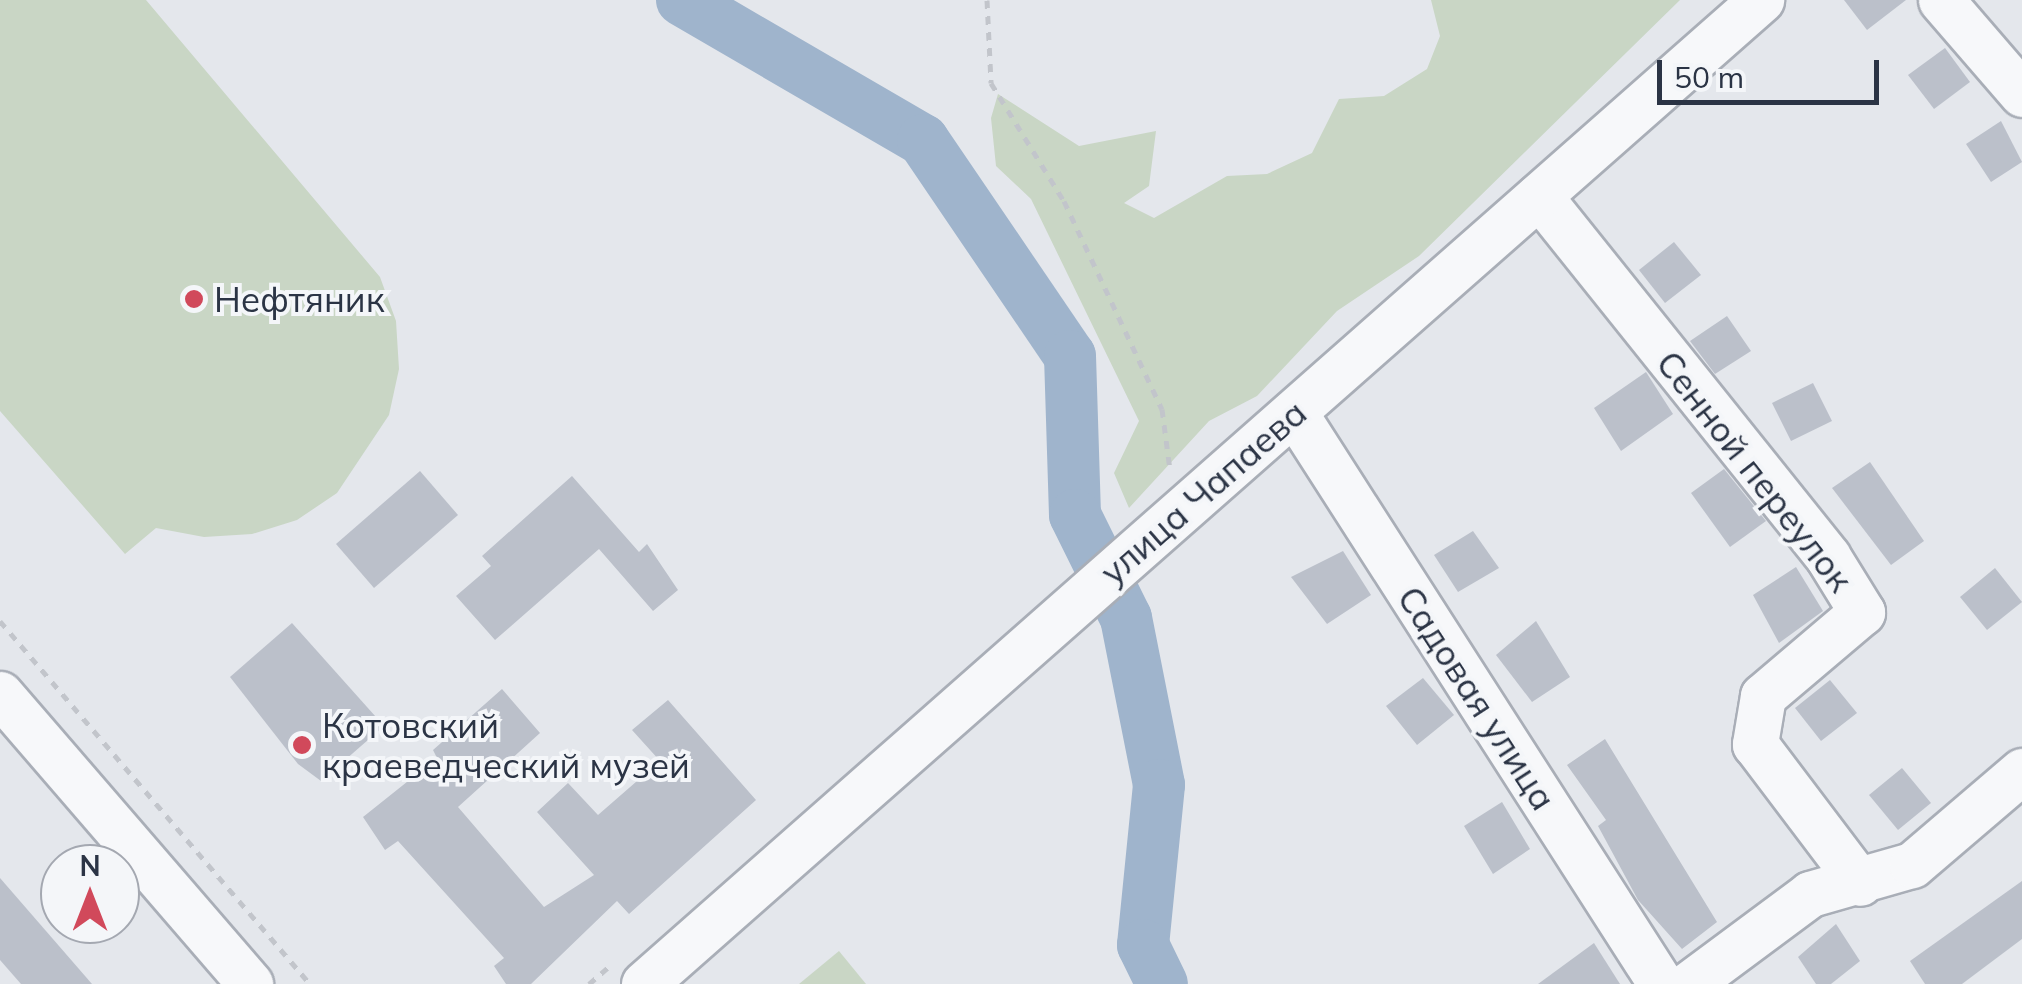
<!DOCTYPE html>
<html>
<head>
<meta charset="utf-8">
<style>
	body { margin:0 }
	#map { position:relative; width:2022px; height:984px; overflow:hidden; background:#e4e7ec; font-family:Mulish,sans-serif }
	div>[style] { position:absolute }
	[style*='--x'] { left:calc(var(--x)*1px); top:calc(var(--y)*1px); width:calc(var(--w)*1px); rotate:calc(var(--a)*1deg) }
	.green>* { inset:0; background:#c9d6c5 }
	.river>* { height:52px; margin:-26px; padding:0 26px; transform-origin:26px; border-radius:26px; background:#9fb4cc }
	.building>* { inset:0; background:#bbc0ca }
	.path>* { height:5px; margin-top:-2.5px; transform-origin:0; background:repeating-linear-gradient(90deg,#c2c5cb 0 8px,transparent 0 16px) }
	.roads { filter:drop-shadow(2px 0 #a9aeb7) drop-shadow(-2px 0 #a9aeb7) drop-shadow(0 2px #a9aeb7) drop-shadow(0 -2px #a9aeb7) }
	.minor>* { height:45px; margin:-22.5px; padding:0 22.5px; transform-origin:22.5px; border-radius:22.5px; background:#f7f8fa }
	.dots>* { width:28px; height:28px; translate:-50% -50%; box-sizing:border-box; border:5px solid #f4f6f9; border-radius:50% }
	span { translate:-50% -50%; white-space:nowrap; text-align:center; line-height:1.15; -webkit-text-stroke:8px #f4f6f9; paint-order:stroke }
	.poi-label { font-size:35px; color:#2b3445 }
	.left { translate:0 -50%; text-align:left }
	.street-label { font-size:35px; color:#2b3445 }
	.north { position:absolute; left:40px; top:844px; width:100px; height:100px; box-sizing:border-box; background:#f4f6f9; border:2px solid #a4a8b1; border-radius:50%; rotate:0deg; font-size:28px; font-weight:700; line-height:40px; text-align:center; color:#2b3445 }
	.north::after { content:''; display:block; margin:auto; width:35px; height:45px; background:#d1495b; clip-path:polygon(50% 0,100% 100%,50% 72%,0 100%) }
	.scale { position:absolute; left:1657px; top:60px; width:222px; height:45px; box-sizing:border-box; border:5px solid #2b3445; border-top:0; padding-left:12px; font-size:30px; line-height:35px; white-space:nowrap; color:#2b3445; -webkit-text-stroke:8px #f4f6f9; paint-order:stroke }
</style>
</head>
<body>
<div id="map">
	<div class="green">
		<div style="clip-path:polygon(0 0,146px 0,380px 277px,396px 321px,399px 369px,389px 415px,337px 493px,297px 520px,252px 534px,204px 537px,156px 528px,125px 554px,0 411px)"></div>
		<div style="clip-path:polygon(1431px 0,1680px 0,1419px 256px,1337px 311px,1257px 396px,1209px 421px,1129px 508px,1114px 473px,1139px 421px,1031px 199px,996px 166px,991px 118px,998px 94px,1079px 146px,1156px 131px,1149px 186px,1124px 203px,1154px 218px,1227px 176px,1267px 174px,1312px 153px,1339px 99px,1384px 96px,1427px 69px,1440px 36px)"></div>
		<div style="clip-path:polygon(839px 951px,866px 984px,799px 984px)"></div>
	</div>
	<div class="river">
		<div style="--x:682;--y:0;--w:279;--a:30.2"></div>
		<div style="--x:923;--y:140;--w:261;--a:55.8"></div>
		<div style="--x:1070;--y:356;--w:159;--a:88.2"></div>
		<div style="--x:1075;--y:515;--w:115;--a:63.7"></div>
		<div style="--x:1126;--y:618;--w:170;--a:78.8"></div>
		<div style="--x:1159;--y:785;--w:161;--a:95.7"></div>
		<div style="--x:1143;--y:945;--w:43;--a:64"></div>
	</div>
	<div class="building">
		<div style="clip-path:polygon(1844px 0,1906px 0,1867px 30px)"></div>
		<div style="clip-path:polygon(1945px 48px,1970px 82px,1934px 109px,1908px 75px)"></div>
		<div style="clip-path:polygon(2001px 121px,2022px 162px,1991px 182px,1966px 144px)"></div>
		<div style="clip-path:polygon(1674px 242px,1701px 275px,1665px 303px,1639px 270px)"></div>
		<div style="clip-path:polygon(1727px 316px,1751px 351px,1715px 374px,1690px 341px)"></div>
		<div style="clip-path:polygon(1646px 372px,1673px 414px,1621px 451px,1594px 408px)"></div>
		<div style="clip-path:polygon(1813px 383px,1832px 421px,1791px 441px,1772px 403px)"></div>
		<div style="clip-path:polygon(1870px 462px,1924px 541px,1891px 565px,1832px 488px)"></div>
		<div style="clip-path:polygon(1724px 469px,1766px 521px,1730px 547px,1691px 493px)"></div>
		<div style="clip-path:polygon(420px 471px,458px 515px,374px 588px,336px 544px)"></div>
		<div style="clip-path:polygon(572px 476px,639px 552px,647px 544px,678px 590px,653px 611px,599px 549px,495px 640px,456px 596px,491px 566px,482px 556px)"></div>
		<div style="clip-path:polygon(1473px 531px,1499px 568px,1458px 592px,1434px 555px)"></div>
		<div style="clip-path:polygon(1343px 551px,1371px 595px,1327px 624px,1291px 577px)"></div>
		<div style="clip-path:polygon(1796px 567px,1823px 611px,1779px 643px,1753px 595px)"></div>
		<div style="clip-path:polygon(1995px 568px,2022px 602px,1987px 630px,1960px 597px)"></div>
		<div style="clip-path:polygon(1536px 621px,1570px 677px,1532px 702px,1496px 655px)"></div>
		<div style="clip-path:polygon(292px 623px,384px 726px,321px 781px,298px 764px,230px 677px)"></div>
		<div style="clip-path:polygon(1423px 678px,1454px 715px,1417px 745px,1386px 706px)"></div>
		<div style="clip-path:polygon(1830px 680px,1857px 713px,1821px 741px,1795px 708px)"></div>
		<div style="clip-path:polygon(502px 689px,540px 733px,458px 807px,544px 907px,594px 875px,537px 812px,568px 783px,598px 815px,660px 761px,632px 730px,668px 700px,756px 800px,629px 914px,617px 901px,531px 984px,506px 984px,494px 966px,504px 958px,398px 841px,385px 850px,363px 817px,437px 758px,433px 750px)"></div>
		<div style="clip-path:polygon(1605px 739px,1717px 922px,1682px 949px,1638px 900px,1598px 826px,1606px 820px,1567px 765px)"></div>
		<div style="clip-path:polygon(1902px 768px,1931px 803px,1898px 830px,1869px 795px)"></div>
		<div style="clip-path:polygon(1502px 802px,1530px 849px,1493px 874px,1464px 826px)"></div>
		<div style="clip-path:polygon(0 878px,92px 984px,21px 984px,0 960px)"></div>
		<div style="clip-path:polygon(2022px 881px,2022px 939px,1962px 984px,1925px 984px,1910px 961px)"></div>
		<div style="clip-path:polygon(1836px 924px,1860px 961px,1831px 984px,1816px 984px,1798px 957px)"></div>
		<div style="clip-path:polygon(1594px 943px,1620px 984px,1538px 984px)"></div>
	</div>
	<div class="path">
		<div style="--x:987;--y:0;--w:83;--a:87.2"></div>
		<div style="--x:991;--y:83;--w:139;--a:58.3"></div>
		<div style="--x:1064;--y:201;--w:230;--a:64.8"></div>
		<div style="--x:1162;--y:409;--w:62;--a:82.5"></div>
		<div style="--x:0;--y:621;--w:477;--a:49.5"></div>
		<div style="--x:589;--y:984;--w:29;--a:-41"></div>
	</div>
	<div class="roads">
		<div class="minor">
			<div style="--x:1941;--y:0;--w:124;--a:49.2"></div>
			<div style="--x:1539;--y:196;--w:462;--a:51.3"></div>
			<div style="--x:1828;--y:557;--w:65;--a:58.3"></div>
			<div style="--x:1862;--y:612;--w:130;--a:139.7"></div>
			<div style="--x:1763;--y:696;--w:49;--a:99.5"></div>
			<div style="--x:1755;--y:744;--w:174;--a:52.9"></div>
			<div style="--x:1294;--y:412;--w:680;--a:57.32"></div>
			<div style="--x:0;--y:694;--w:383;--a:49.2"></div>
			<div style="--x:644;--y:984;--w:1489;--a:-41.38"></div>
			<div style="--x:1689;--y:984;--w:151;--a:-36.6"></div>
			<div style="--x:1810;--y:894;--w:106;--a:-15.9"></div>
			<div style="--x:1912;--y:865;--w:145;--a:-40.5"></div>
		</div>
	</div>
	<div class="dots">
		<div style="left:194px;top:299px;background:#d1495b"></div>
		<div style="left:302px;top:745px;background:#d1495b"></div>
	</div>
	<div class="poi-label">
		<span class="left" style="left:214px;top:299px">Нефтяник</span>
		<span class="left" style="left:322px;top:745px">Котовский<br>краеведческий музей</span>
	</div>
	<div class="street-label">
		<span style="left:1755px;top:471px;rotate:52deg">Сенной переулок</span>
		<span style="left:1203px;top:492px;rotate:-41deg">улица Чапаева</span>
		<span style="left:1477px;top:698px;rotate:57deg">Садовая улица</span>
	</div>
	<div class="north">N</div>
	<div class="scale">50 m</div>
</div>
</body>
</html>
